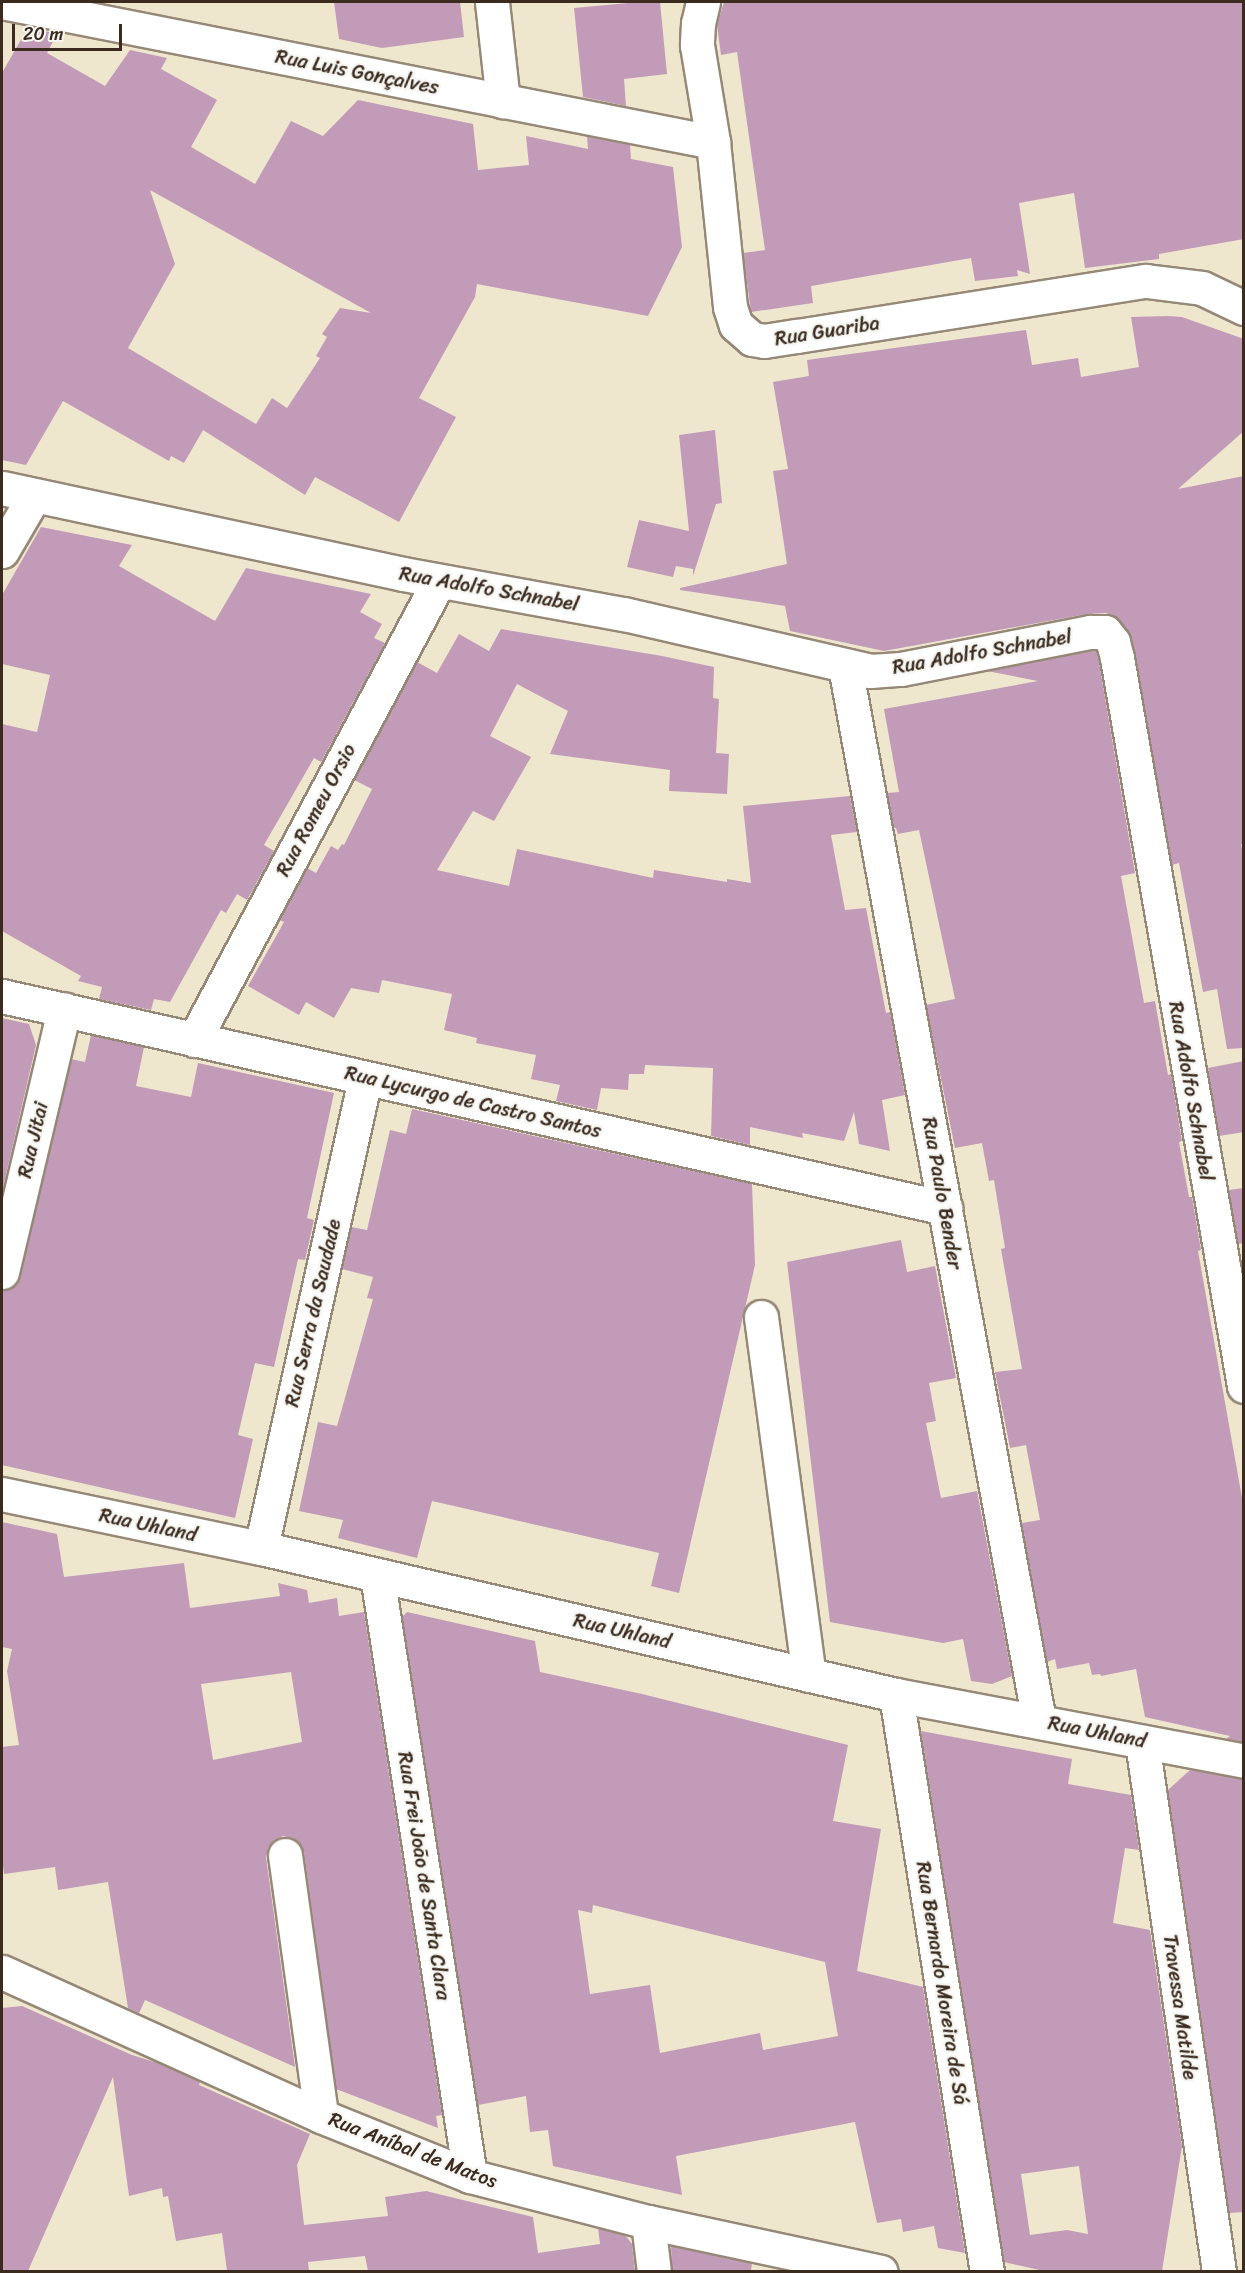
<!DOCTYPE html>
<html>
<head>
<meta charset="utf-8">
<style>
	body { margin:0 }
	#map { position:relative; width:1245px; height:2273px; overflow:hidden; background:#efe6ce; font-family:Sriracha,sans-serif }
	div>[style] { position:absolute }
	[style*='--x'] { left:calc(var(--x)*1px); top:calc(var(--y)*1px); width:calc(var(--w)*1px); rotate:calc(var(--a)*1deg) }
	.building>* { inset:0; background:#c29bb9 }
	.roads { filter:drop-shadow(2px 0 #958876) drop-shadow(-2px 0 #958876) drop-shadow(0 2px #958876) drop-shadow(0 -2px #958876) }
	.minor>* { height:33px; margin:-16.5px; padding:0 16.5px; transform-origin:16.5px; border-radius:16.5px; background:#fff }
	span { translate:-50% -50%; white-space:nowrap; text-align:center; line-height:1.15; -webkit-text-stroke:5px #f6f6f2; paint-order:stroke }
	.street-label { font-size:20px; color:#3b2a1e }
	.frame { position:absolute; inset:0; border:3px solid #3b2a1e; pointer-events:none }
	.scale { position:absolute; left:12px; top:24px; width:110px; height:27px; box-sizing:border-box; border:3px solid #3b2a1e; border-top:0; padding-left:8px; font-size:18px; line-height:21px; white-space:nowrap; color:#3b2a1e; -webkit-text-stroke:4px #f6f6f2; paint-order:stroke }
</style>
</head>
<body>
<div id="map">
	<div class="building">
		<div style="clip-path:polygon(334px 2px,460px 2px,464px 37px,382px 48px,339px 39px)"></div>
		<div style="clip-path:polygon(639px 2px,660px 2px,667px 74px,624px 79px,626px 106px,583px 97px,574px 8px)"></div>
		<div style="clip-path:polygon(724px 2px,1244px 2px,1244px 239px,1159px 254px,1159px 259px,1085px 268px,1074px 193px,1019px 203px,1030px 274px,1017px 270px,1018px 276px,975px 281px,971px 258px,811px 286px,813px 303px,751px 312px,743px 253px,765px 250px,737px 52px,721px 55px,717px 25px)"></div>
		<div style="clip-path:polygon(evenodd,28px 27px,57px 34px,47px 53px,105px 86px,130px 50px,167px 58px,161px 69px,217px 100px,191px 147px,255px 184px,291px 121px,323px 136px,358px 100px,473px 124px,478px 170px,529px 165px,526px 136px,588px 149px,587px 136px,630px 145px,631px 159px,673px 167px,682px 247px,648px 316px,477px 284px,475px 297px,419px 398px,456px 417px,399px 522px,315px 477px,305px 495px,203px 430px,184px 463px,171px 456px,169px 461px,63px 401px,26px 465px,2px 460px,2px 73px,28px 27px,150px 190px,371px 313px,340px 308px,322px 334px,327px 337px,316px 356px,320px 358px,287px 408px,272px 398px,256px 424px,128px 348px,175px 264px,150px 190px)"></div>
		<div style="clip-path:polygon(1168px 316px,1182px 317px,1244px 339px,1244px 431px,1178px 489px,1244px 476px,1244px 844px,1241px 844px,1244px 859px,1244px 1048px,1227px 1049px,1217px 989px,1203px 992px,1179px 863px,1172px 865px,1135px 654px,1131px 637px,1119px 620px,1106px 613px,1087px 614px,884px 651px,790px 631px,785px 606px,680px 590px,680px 588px,787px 564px,773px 471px,788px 469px,773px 382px,809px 376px,807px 360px,1026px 330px,1032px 365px,1078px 358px,1081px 377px,1139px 367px,1131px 317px)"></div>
		<div style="clip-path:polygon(715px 430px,722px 503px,716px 504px,693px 576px,693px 569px,676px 566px,673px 577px,627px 567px,639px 520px,689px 531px,679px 435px)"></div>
		<div style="clip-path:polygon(41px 527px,132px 545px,119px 566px,215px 621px,246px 568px,371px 594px,360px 612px,382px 624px,374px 638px,385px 643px,321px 762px,314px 758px,264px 845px,274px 851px,247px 900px,237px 894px,226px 913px,221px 910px,170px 1002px,154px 999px,151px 1010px,99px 999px,102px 987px,78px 981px,81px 976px,2px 931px,2px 724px,37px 732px,50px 675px,2px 664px,2px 595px)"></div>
		<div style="clip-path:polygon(501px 629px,662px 656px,714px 667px,713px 698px,719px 699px,716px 753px,729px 754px,727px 794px,669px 791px,670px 770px,550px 754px,568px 711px,517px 684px,490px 736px,531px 757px,494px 821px,473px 811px,437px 870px,509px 886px,517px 849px,653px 878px,654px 870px,727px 882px,727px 879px,751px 883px,743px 806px,850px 796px,857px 832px,831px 835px,845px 910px,866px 908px,886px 1013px,890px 1012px,905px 1095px,882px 1100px,890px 1151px,859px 1144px,854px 1112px,844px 1141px,802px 1133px,803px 1138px,750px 1127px,750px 1145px,711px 1136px,713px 1068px,645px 1065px,644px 1074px,629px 1074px,628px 1090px,601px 1088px,597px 1110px,556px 1101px,560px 1085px,531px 1079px,536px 1055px,476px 1043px,477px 1038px,444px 1030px,452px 994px,382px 980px,379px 993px,351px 988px,334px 1018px,306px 1002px,299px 1015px,248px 986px,284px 922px,279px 920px,307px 868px,316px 873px,331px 846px,338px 850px,342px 844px,344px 845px,372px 789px,354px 780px,417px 662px,437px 673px,459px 634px,489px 651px)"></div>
		<div style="clip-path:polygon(1092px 651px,1096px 651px,1099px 662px,1135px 873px,1121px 876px,1144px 1003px,1155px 1001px,1168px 1075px,1171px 1074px,1182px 1141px,1179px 1142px,1189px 1197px,1192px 1197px,1201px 1250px,1198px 1251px,1244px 1509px,1244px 1742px,1226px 1739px,1230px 1736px,1145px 1717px,1136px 1669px,1101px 1676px,1100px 1674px,1092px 1675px,1089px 1663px,1057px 1669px,1055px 1659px,1047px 1662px,1022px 1523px,1040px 1520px,1026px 1445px,1010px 1448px,995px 1372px,1022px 1369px,1001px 1249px,1005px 1248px,994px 1180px,989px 1181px,982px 1143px,955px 1148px,926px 1005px,955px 999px,919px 830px,898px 834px,896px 828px,894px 828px,887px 793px,899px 792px,884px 709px,1038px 681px,987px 671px)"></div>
		<div style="clip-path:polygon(2px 1018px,29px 1024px,36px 1045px,2px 1192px)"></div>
		<div style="clip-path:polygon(91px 1035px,144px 1047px,136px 1086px,191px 1097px,198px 1063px,334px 1093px,307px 1218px,314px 1220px,305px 1260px,298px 1259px,274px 1367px,255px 1363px,238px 1435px,253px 1439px,235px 1518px,2px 1465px,2px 1290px,15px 1285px,20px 1276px,71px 1059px,85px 1062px)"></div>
		<div style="clip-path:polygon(1244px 1061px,1244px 1132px,1219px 1136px,1208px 1068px)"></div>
		<div style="clip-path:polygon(412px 1109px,752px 1184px,755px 1265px,679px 1593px,651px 1586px,659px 1553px,432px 1501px,417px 1558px,338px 1538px,343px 1520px,299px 1511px,318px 1422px,337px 1426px,373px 1299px,367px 1298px,373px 1277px,342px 1269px,351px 1227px,367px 1230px,390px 1130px,406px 1134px)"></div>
		<div style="clip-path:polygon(1244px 1188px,1244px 1243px,1238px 1244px,1229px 1190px)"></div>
		<div style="clip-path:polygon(901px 1240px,907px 1272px,935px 1266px,956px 1378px,929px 1383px,936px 1421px,926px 1423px,941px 1498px,977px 1491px,1012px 1676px,992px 1684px,971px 1681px,963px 1639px,943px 1643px,830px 1622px,787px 1262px)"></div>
		<div style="clip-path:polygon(evenodd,2px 1522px,57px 1534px,64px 1577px,184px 1563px,190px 1608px,280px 1596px,278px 1583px,307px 1590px,309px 1603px,337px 1598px,339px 1616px,364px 1612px,442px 2115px,436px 2116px,438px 2128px,336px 2089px,304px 1852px,300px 1844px,293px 1838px,283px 1836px,274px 1840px,268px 1847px,266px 1857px,295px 2067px,145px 2000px,139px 2013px,128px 2008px,108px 1882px,58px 1890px,55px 1867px,4px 1874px,2px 1856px,2px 1747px,19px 1745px,7px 1671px,12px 1649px,2px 1647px,2px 1522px,291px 1672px,302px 1742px,213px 1760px,201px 1684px,291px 1672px)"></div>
		<div style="clip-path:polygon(evenodd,407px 1612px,535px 1641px,540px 1672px,642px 1694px,848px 1745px,833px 1821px,881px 1829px,857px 1971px,923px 1987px,965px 2253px,938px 2248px,934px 2226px,903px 2232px,901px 2219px,877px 2223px,855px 2122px,676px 2156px,682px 2195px,553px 2166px,548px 2130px,530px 2132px,526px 2096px,478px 2105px,402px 1617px,407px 1612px,593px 1905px,825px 1962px,838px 2036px,763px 2050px,760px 2033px,660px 2053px,650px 1985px,590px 1994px,578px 1910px,592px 1913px,593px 1905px)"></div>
		<div style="clip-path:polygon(evenodd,921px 1731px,1072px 1759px,1068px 1784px,1131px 1795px,1139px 1850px,1125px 1848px,1113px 1923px,1150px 1930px,1182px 2146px,1162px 2271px,1044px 2271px,1004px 2262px,921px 1731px,1079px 2166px,1088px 2234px,1067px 2230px,1030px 2235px,1021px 2174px,1079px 2166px)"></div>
		<div style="clip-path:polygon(1190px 1770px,1244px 1779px,1244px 2212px,1229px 2213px,1168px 1790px)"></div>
		<div style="clip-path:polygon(22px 2006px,132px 2055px,161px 2064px,200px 2082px,199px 2085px,310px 2134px,297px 2165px,304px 2225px,388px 2216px,385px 2197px,426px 2191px,533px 2217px,538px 2253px,600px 2244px,598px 2228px,625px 2235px,632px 2244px,635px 2271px,368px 2271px,365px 2256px,308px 2262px,309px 2271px,227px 2271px,222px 2233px,176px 2241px,168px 2196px,163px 2197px,162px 2188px,129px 2196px,113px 2077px,28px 2271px,2px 2271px,2px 2008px)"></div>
		<div style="clip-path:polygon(671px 2246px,752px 2263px,751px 2271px,672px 2271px)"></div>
	</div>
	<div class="roads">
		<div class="minor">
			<div style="--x:2;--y:2;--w:725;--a:11.14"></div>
			<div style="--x:492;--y:2;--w:100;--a:83.7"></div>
			<div style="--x:703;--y:2;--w:22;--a:103"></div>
			<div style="--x:698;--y:23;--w:22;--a:93"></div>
			<div style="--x:697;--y:45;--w:98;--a:80.6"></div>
			<div style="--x:713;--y:142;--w:166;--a:84.1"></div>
			<div style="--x:730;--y:307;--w:19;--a:72"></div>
			<div style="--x:736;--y:325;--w:21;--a:41"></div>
			<div style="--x:752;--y:339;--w:12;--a:9"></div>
			<div style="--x:764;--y:341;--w:33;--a:-9"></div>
			<div style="--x:797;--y:336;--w:353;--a:-9"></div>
			<div style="--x:1146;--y:281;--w:56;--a:7.1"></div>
			<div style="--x:1202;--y:288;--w:47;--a:25.5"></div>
			<div style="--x:2;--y:488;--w:410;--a:12.1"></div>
			<div style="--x:403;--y:574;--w:225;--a:10.3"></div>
			<div style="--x:624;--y:614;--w:253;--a:13"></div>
			<div style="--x:870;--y:671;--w:31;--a:-4"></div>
			<div style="--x:901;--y:669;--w:193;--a:-11.1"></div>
			<div style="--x:1090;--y:632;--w:15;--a:0"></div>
			<div style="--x:1105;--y:632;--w:13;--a:51"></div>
			<div style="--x:1113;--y:642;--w:16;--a:76"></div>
			<div style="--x:1117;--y:658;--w:739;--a:80.1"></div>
			<div style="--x:2;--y:551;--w:64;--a:-59.8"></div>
			<div style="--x:845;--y:666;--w:1073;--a:79.58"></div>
			<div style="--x:2;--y:996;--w:967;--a:12.67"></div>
			<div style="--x:194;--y:1040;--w:520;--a:-61.91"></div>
			<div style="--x:2;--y:1272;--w:270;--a:-76.7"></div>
			<div style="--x:761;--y:1317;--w:361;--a:82.4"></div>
			<div style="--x:2;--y:1494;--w:265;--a:11.8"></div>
			<div style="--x:261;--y:1548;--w:652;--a:13.03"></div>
			<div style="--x:896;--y:1695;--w:354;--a:10.7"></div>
			<div style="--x:261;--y:1548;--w:481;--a:-77.5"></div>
			<div style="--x:377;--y:1575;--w:608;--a:81.2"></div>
			<div style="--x:896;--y:1695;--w:584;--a:81.04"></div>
			<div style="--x:1142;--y:1742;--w:536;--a:81.73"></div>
			<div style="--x:285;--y:1855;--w:263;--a:82.1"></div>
			<div style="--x:2;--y:1972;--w:350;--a:24.3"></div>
			<div style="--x:321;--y:2116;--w:161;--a:21.9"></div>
			<div style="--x:470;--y:2176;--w:184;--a:14.5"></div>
			<div style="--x:648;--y:2222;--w:238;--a:12.1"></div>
			<div style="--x:648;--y:2222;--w:50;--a:83.2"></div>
		</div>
	</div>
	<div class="street-label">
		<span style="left:357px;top:72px;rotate:11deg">Rua Luis Gonçalves</span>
		<span style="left:827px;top:331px;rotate:-9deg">Rua Guariba</span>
		<span style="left:489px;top:589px;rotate:10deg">Rua Adolfo Schnabel</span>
		<span style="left:982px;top:652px;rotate:-10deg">Rua Adolfo Schnabel</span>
		<span style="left:316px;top:810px;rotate:-62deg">Rua Romeu Orsio</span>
		<span style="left:1191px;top:1091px;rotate:80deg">Rua Adolfo Schnabel</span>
		<span style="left:473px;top:1102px;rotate:13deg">Rua Lycurgo de Castro Santos</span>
		<span style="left:33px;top:1140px;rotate:-77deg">Rua Jitai</span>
		<span style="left:942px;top:1193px;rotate:80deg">Rua Paulo Bender</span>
		<span style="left:313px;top:1313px;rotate:-77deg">Rua Serra da Saudade</span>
		<span style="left:148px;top:1525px;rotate:12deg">Rua Uhland</span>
		<span style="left:622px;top:1631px;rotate:13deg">Rua Uhland</span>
		<span style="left:1097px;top:1732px;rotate:11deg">Rua Uhland</span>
		<span style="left:424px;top:1876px;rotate:81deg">Rua Frei João de Santa Clara</span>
		<span style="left:942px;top:1983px;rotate:81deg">Rua Bernardo Moreira de Sá</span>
		<span style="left:1180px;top:2007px;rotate:82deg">Travessa Matilde</span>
		<span style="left:413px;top:2150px;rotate:21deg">Rua Aníbal de Matos</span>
	</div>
	<div class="frame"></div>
	<div class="scale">20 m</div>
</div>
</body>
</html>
